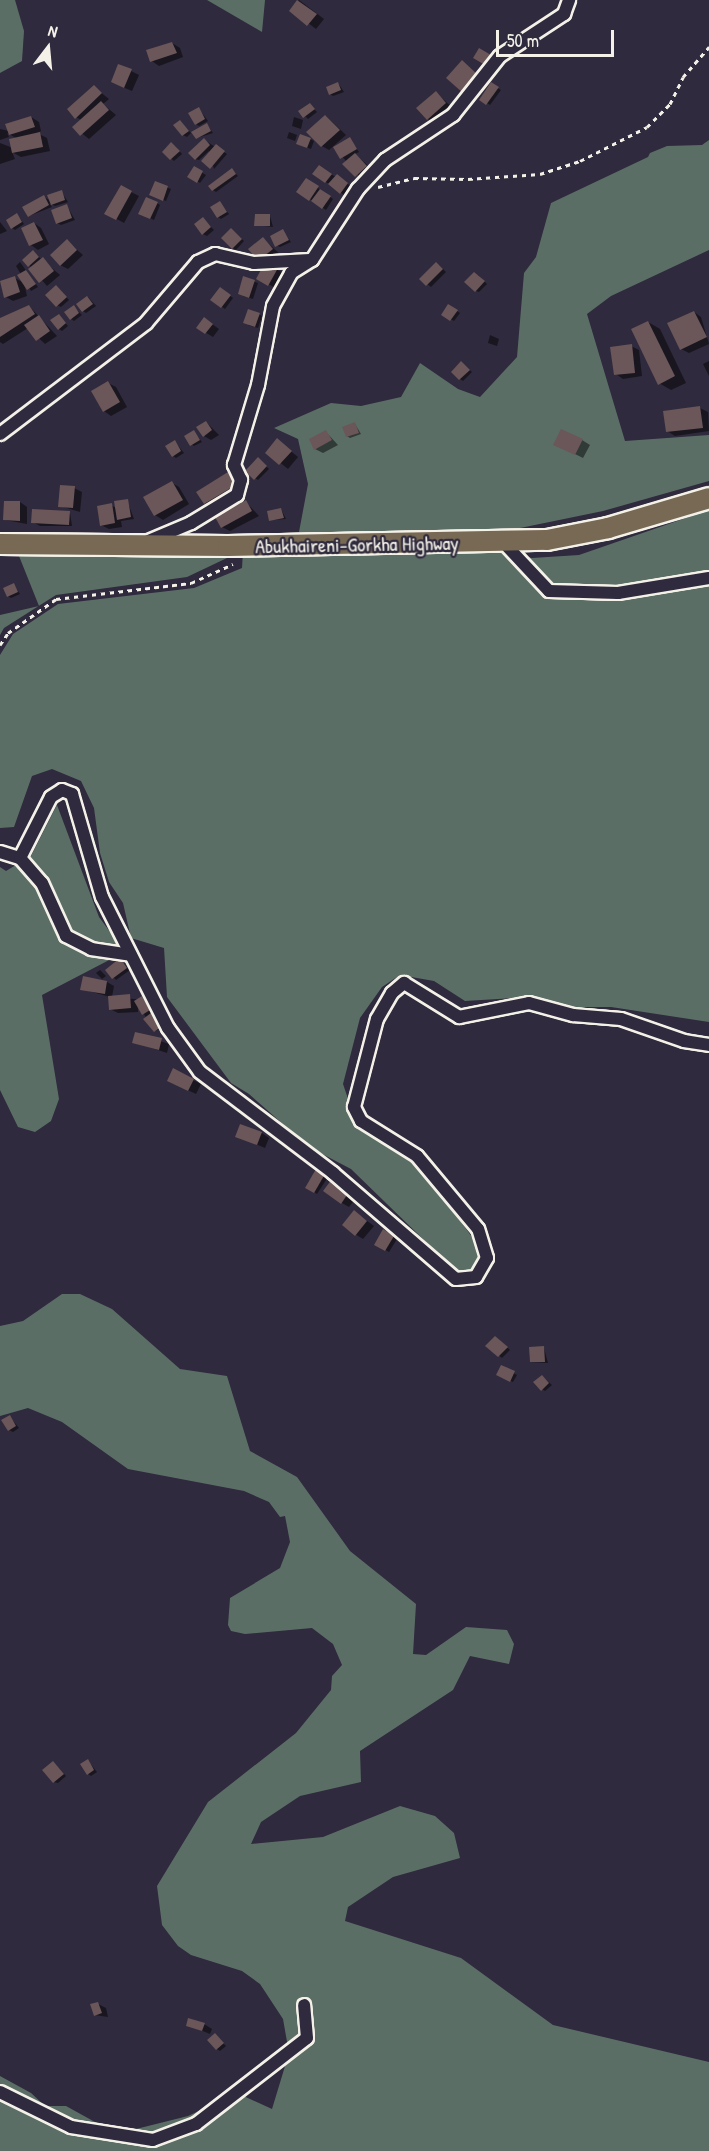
<!DOCTYPE html>
<html>
<head>
<meta charset="utf-8">
<style>
	body { margin:0 }
	#map { position:relative; width:709px; height:2151px; overflow:hidden; background:#2f2a3d; font-family:"Patrick Hand",sans-serif }
	div>[style] { position:absolute }
	[style*='--x'] { left:calc(var(--x)*1px); top:calc(var(--y)*1px); width:calc(var(--w)*1px); rotate:calc(var(--a)*1deg) }
	.green>* { inset:0; background:#5b6e66 }
	.shadow>* { inset:0; background:#0007 }
	.building>* { inset:0; background:#6b5659 }
	.path>* { height:3px; margin-top:-1.5px; transform-origin:0; background:repeating-linear-gradient(90deg,#f4f1e8 0 4.5px,transparent 0 9px) }
	.roads { filter:drop-shadow(2px 0 #f4f1e8) drop-shadow(-2px 0 #f4f1e8) drop-shadow(0 2px #f4f1e8) drop-shadow(0 -2px #f4f1e8) }
	.minor>* { height:12px; margin:-6px; padding:0 6px; transform-origin:6px; border-radius:6px; background:#2f2a3d }
	.primary>* { height:20px; margin:-10px; padding:0 10px; transform-origin:10px; border-radius:10px; background:#776954 }
	span { translate:-50% -50%; white-space:nowrap; text-align:center; line-height:1.15; -webkit-text-stroke:4.5px #2f2a3d; paint-order:stroke }
	.street-label { font-size:20px; color:#f4f1e8 }
	.north { position:absolute; left:18px; top:18px; width:60px; height:60px; -webkit-text-stroke:4px #2f2a3d; paint-order:stroke; rotate:16deg; font-size:16px; font-weight:700; line-height:24px; text-align:center; color:#f4f1e8 }
	.north::after { content:''; display:block; margin:auto; width:21px; height:27px; background:#f4f1e8; clip-path:polygon(50% 0,100% 100%,50% 72%,0 100%) }
	.scale { position:absolute; left:496px; top:30px; width:118px; height:27px; box-sizing:border-box; border:3px solid #f4f1e8; border-top:0; padding-left:8px; font-size:18px; line-height:21px; white-space:nowrap; color:#f4f1e8; -webkit-text-stroke:4px #2f2a3d; paint-order:stroke }
</style>
</head>
<body>
<div id="map">
	<div class="green">
		<div style="clip-path:polygon(0 0,15px 0,24px 31px,22px 61px,0 73px)"></div>
		<div style="clip-path:polygon(207px 0,265px 0,262px 32px)"></div>
		<div style="clip-path:polygon(709px 140px,709px 250px,611px 296px,587px 314px,625px 441px,709px 435px,709px 481px,603px 511px,501px 532px,390px 536px,299px 532px,308px 484px,298px 439px,274px 428px,331px 403px,361px 406px,401px 397px,420px 363px,458px 389px,480px 397px,517px 357px,524px 273px,536px 257px,551px 203px,648px 157px,650px 153px,667px 146px,702px 145px)"></div>
		<div style="clip-path:polygon(709px 510px,709px 1022px,611px 1007px,573px 1007px,528px 997px,465px 1001px,434px 981px,400px 975px,382px 987px,360px 1018px,343px 1084px,357px 1125px,416px 1161px,478px 1245px,481px 1258px,474px 1274px,459px 1274px,351px 1169px,309px 1147px,249px 1094px,231px 1083px,167px 997px,164px 948px,131px 938px,123px 903px,109px 882px,100px 853px,94px 808px,81px 781px,52px 769px,32px 776px,14px 827px,0 828px,0 655px,13px 634px,58px 604px,194px 588px,242px 568px,243px 551px,468px 547px,532px 558px,579px 555px)"></div>
		<div style="clip-path:polygon(225px 550px,227px 558px,187px 577px,56px 595px,4px 628px,0 635px,0 615px,39px 606px,17px 551px)"></div>
		<div style="clip-path:polygon(57px 805px,99px 917px,130px 959px,115px 957px,42px 995px,59px 1099px,51px 1121px,35px 1132px,18px 1127px,0 1090px,0 867px,6px 871px,31px 856px)"></div>
		<div style="clip-path:polygon(62px 1294px,80px 1294px,112px 1309px,180px 1369px,227px 1376px,250px 1451px,297px 1477px,350px 1551px,416px 1604px,413px 1654px,426px 1655px,466px 1627px,507px 1630px,514px 1644px,509px 1664px,470px 1656px,453px 1690px,360px 1751px,361px 1782px,300px 1796px,261px 1822px,251px 1844px,323px 1837px,400px 1806px,435px 1816px,454px 1833px,460px 1858px,393px 1877px,348px 1907px,345px 1921px,461px 1958px,553px 2025px,709px 2062px,709px 2151px,0 2151px,0 2076px,31px 2093px,45px 2106px,66px 2106px,95px 2122px,132px 2130px,188px 2116px,237px 2093px,272px 2109px,289px 2053px,283px 2019px,260px 1984px,242px 1971px,191px 1955px,178px 1946px,162px 1925px,157px 1886px,208px 1802px,296px 1733px,331px 1690px,332px 1676px,342px 1665px,333px 1644px,312px 1628px,245px 1634px,231px 1631px,228px 1625px,230px 1598px,280px 1568px,290px 1542px,285px 1516px,280px 1517px,269px 1502px,244px 1491px,128px 1469px,62px 1422px,28px 1408px,0 1416px,0 1326px,23px 1321px)"></div>
	</div>
	<div class="shadow">
		<div style="clip-path:polygon(299px 0,324px 19px,316px 29px,291px 10px)"></div>
		<div style="clip-path:polygon(172px 43px,180px 48px,183px 57px,159px 66px,152px 61px)"></div>
		<div style="clip-path:polygon(131px 71px,139px 75px,132px 91px,120px 86px)"></div>
		<div style="clip-path:polygon(338px 83px,344px 92px,333px 96px,330px 94px)"></div>
		<div style="clip-path:polygon(491px 84px,501px 90px,490px 105px,481px 99px)"></div>
		<div style="clip-path:polygon(94px 87px,109px 99px,103px 104px,116px 115px,89px 139px,74px 127px,81px 120px,76px 117px)"></div>
		<div style="clip-path:polygon(436px 93px,453px 108px,435px 123px,428px 119px)"></div>
		<div style="clip-path:polygon(310px 105px,317px 112px,308px 119px,301px 112px)"></div>
		<div style="clip-path:polygon(199px 109px,208px 121px,199px 126px,196px 124px)"></div>
		<div style="clip-path:polygon(326px 116px,346px 135px,329px 150px,322px 146px)"></div>
		<div style="clip-path:polygon(31px 117px,39px 122px,41px 131px,37px 133px,47px 138px,50px 151px,21px 157px,12px 152px,15px 159px,0 164px,0 143px,13px 148px,18px 139px,7px 133px,9px 137px,0 140px,0 129px,9px 131px)"></div>
		<div style="clip-path:polygon(294px 117px,303px 120px,301px 129px,292px 126px)"></div>
		<div style="clip-path:polygon(180px 122px,191px 133px,187px 137px,183px 135px)"></div>
		<div style="clip-path:polygon(207px 125px,213px 133px,197px 138px)"></div>
		<div style="clip-path:polygon(289px 132px,297px 135px,295px 141px,287px 138px)"></div>
		<div style="clip-path:polygon(310px 139px,314px 141px,311px 149px,301px 145px)"></div>
		<div style="clip-path:polygon(350px 139px,359px 152px,355px 154px,374px 171px,363px 181px,335px 148px)"></div>
		<div style="clip-path:polygon(204px 140px,227px 154px,214px 169px,209px 151px,199px 160px,195px 159px)"></div>
		<div style="clip-path:polygon(175px 146px,182px 154px,174px 161px,164px 152px)"></div>
		<div style="clip-path:polygon(319px 167px,351px 186px,344px 195px,326px 182px)"></div>
		<div style="clip-path:polygon(194px 168px,206px 175px,200px 183px,189px 176px)"></div>
		<div style="clip-path:polygon(232px 170px,238px 176px,216px 192px,213px 190px)"></div>
		<div style="clip-path:polygon(307px 180px,333px 199px,326px 210px,310px 199px)"></div>
		<div style="clip-path:polygon(156px 183px,171px 189px,166px 201px,154px 196px)"></div>
		<div style="clip-path:polygon(121px 187px,139px 196px,124px 223px,106px 213px)"></div>
		<div style="clip-path:polygon(61px 191px,68px 202px,55px 206px,49px 203px,52px 207px,29px 216px,44px 197px,51px 201px)"></div>
		<div style="clip-path:polygon(157px 203px,160px 205px,154px 220px,143px 215px)"></div>
		<div style="clip-path:polygon(220px 203px,229px 214px,221px 219px,218px 217px)"></div>
		<div style="clip-path:polygon(67px 206px,75px 220px,61px 225px,57px 223px)"></div>
		<div style="clip-path:polygon(17px 215px,24px 224px,15px 230px,12px 228px)"></div>
		<div style="clip-path:polygon(270px 216px,273px 227px,256px 225px)"></div>
		<div style="clip-path:polygon(203px 219px,214px 230px,207px 236px,203px 234px)"></div>
		<div style="clip-path:polygon(0 222px,7px 231px,0 234px)"></div>
		<div style="clip-path:polygon(34px 223px,41px 228px,49px 244px,38px 250px,31px 245px)"></div>
		<div style="clip-path:polygon(232px 230px,244px 241px,236px 250px,233px 248px)"></div>
		<div style="clip-path:polygon(283px 231px,291px 242px,280px 247px,276px 245px)"></div>
		<div style="clip-path:polygon(263px 239px,280px 254px,267px 264px,285px 274px,277px 289px,258px 278px,266px 264px,259px 260px)"></div>
		<div style="clip-path:polygon(67px 241px,83px 255px,68px 269px,60px 265px)"></div>
		<div style="clip-path:polygon(33px 252px,60px 275px,47px 286px,29px 265px)"></div>
		<div style="clip-path:polygon(20px 262px,38px 287px,31px 291px,16px 266px)"></div>
		<div style="clip-path:polygon(439px 265px,446px 272px,431px 287px,421px 279px)"></div>
		<div style="clip-path:polygon(478px 275px,487px 284px,479px 292px,476px 291px)"></div>
		<div style="clip-path:polygon(15px 278px,24px 283px,27px 296px,13px 301px,6px 297px)"></div>
		<div style="clip-path:polygon(244px 278px,258px 283px,253px 299px,243px 296px)"></div>
		<div style="clip-path:polygon(59px 289px,69px 300px,61px 307px,57px 305px)"></div>
		<div style="clip-path:polygon(221px 289px,233px 298px,225px 309px,212px 300px)"></div>
		<div style="clip-path:polygon(88px 297px,96px 306px,86px 313px,83px 311px)"></div>
		<div style="clip-path:polygon(29px 306px,57px 336px,45px 344px,28px 328px,3px 344px,0 342px,0 320px)"></div>
		<div style="clip-path:polygon(449px 306px,460px 313px,454px 321px,443px 315px)"></div>
		<div style="clip-path:polygon(74px 307px,82px 315px,74px 321px,71px 319px)"></div>
		<div style="clip-path:polygon(694px 312px,701px 317px,709px 344px,689px 353px,681px 349px)"></div>
		<div style="clip-path:polygon(259px 314px,262px 316px,258px 328px,248px 325px)"></div>
		<div style="clip-path:polygon(59px 316px,68px 326px,62px 331px,59px 329px)"></div>
		<div style="clip-path:polygon(648px 322px,660px 329px,686px 383px,671px 390px,659px 383px)"></div>
		<div style="clip-path:polygon(212px 324px,219px 329px,213px 337px,198px 328px)"></div>
		<div style="clip-path:polygon(490px 335px,499px 339px,497px 346px,488px 343px)"></div>
		<div style="clip-path:polygon(631px 346px,639px 350px,642px 376px,623px 379px,616px 374px)"></div>
		<div style="clip-path:polygon(709px 361px,709px 376px,703px 364px)"></div>
		<div style="clip-path:polygon(464px 365px,472px 372px,463px 381px,460px 379px)"></div>
		<div style="clip-path:polygon(108px 383px,116px 387px,127px 407px,111px 416px,104px 411px)"></div>
		<div style="clip-path:polygon(700px 408px,708px 412px,709px 431px,675px 436px,667px 431px)"></div>
		<div style="clip-path:polygon(206px 422px,219px 435px,211px 440px,204px 436px)"></div>
		<div style="clip-path:polygon(355px 424px,361px 434px,350px 438px,347px 436px)"></div>
		<div style="clip-path:polygon(194px 432px,202px 442px,194px 446px,191px 444px)"></div>
		<div style="clip-path:polygon(326px 432px,338px 445px,323px 453px,315px 449px)"></div>
		<div style="clip-path:polygon(277px 440px,298px 457px,288px 469px,267px 452px)"></div>
		<div style="clip-path:polygon(582px 440px,590px 445px,583px 458px,563px 448px)"></div>
		<div style="clip-path:polygon(175px 442px,184px 453px,176px 458px,173px 456px)"></div>
		<div style="clip-path:polygon(261px 461px,269px 469px,258px 480px,255px 478px)"></div>
		<div style="clip-path:polygon(228px 474px,243px 490px,213px 508px,205px 503px)"></div>
		<div style="clip-path:polygon(172px 483px,179px 487px,189px 504px,163px 520px,155px 515px)"></div>
		<div style="clip-path:polygon(74px 488px,82px 492px,80px 512px,60px 506px)"></div>
		<div style="clip-path:polygon(127px 500px,134px 519px,121px 521px,122px 527px,109px 529px,101px 525px,111px 505px,116px 508px)"></div>
		<div style="clip-path:polygon(20px 502px,27px 507px,27px 524px,5px 520px)"></div>
		<div style="clip-path:polygon(246px 502px,259px 516px,230px 531px,222px 527px)"></div>
		<div style="clip-path:polygon(281px 509px,286px 519px,271px 520px)"></div>
		<div style="clip-path:polygon(70px 513px,72px 526px,40px 526px,33px 522px)"></div>
		<div style="clip-path:polygon(14px 585px,20px 594px,11px 598px,8px 596px)"></div>
		<div style="clip-path:polygon(120px 960px,130px 970px,116px 980px,107px 970px)"></div>
		<div style="clip-path:polygon(100px 970px,106px 976px,102px 979px,96px 973px)"></div>
		<div style="clip-path:polygon(107px 982px,114px 986px,112px 997px,145px 1000px,152px 1012px,150px 1014px,164px 1028px,155px 1031px,138px 1005px,138px 1012px,118px 1013px,110px 1009px,110px 997px,82px 989px)"></div>
		<div style="clip-path:polygon(136px 1033px,169px 1044px,167px 1053px,134px 1042px)"></div>
		<div style="clip-path:polygon(193px 1080px,201px 1084px,196px 1094px,177px 1085px)"></div>
		<div style="clip-path:polygon(262px 1133px,269px 1138px,265px 1148px,237px 1136px)"></div>
		<div style="clip-path:polygon(317px 1171px,328px 1177px,317px 1194px,307px 1187px)"></div>
		<div style="clip-path:polygon(333px 1181px,356px 1198px,349px 1207px,342px 1203px)"></div>
		<div style="clip-path:polygon(355px 1212px,374px 1226px,363px 1239px,355px 1234px)"></div>
		<div style="clip-path:polygon(383px 1231px,397px 1239px,389px 1252px,376px 1244px)"></div>
		<div style="clip-path:polygon(498px 1339px,510px 1350px,502px 1358px,488px 1346px)"></div>
		<div style="clip-path:polygon(544px 1348px,548px 1363px,531px 1362px)"></div>
		<div style="clip-path:polygon(501px 1367px,517px 1375px,513px 1382px,497px 1375px)"></div>
		<div style="clip-path:polygon(542px 1376px,552px 1385px,545px 1391px,542px 1389px)"></div>
		<div style="clip-path:polygon(10px 1417px,19px 1428px,13px 1432px,9px 1430px)"></div>
		<div style="clip-path:polygon(88px 1761px,97px 1772px,91px 1776px,88px 1774px)"></div>
		<div style="clip-path:polygon(56px 1765px,66px 1776px,58px 1783px,54px 1782px)"></div>
		<div style="clip-path:polygon(98px 2004px,106px 2008px,108px 2017px,95px 2015px)"></div>
		<div style="clip-path:polygon(204px 2024px,212px 2029px,210px 2034px,188px 2025px)"></div>
		<div style="clip-path:polygon(215px 2035px,226px 2046px,220px 2051px,217px 2049px)"></div>
	</div>
	<div class="building">
		<div style="clip-path:polygon(297px 0,317px 14px,307px 26px,289px 11px)"></div>
		<div style="clip-path:polygon(172px 42px,177px 53px,150px 62px,146px 50px)"></div>
		<div style="clip-path:polygon(479px 48px,491px 55px,485px 65px,473px 58px)"></div>
		<div style="clip-path:polygon(462px 60px,479px 76px,463px 93px,446px 78px)"></div>
		<div style="clip-path:polygon(118px 64px,132px 69px,124px 88px,111px 82px)"></div>
		<div style="clip-path:polygon(338px 82px,341px 90px,329px 95px,326px 87px)"></div>
		<div style="clip-path:polygon(491px 82px,499px 87px,486px 105px,479px 100px)"></div>
		<div style="clip-path:polygon(94px 85px,102px 93px,75px 119px,67px 109px)"></div>
		<div style="clip-path:polygon(436px 91px,446px 103px,427px 120px,416px 108px)"></div>
		<div style="clip-path:polygon(101px 101px,109px 110px,80px 136px,72px 127px)"></div>
		<div style="clip-path:polygon(310px 103px,315px 109px,303px 118px,298px 111px)"></div>
		<div style="clip-path:polygon(199px 107px,205px 119px,195px 125px,188px 113px)"></div>
		<div style="clip-path:polygon(325px 115px,340px 130px,321px 147px,306px 132px)"></div>
		<div style="clip-path:polygon(31px 116px,35px 127px,9px 135px,5px 124px)"></div>
		<div style="clip-path:polygon(180px 120px,189px 131px,182px 136px,173px 125px)"></div>
		<div style="clip-path:polygon(207px 123px,211px 131px,196px 139px,191px 132px)"></div>
		<div style="clip-path:polygon(40px 132px,43px 147px,12px 153px,9px 139px)"></div>
		<div style="clip-path:polygon(300px 134px,311px 138px,307px 148px,296px 144px)"></div>
		<div style="clip-path:polygon(350px 137px,357px 149px,340px 159px,333px 147px)"></div>
		<div style="clip-path:polygon(204px 138px,210px 145px,195px 160px,188px 153px)"></div>
		<div style="clip-path:polygon(171px 142px,180px 151px,170px 160px,162px 152px)"></div>
		<div style="clip-path:polygon(216px 144px,225px 151px,210px 169px,201px 161px)"></div>
		<div style="clip-path:polygon(355px 153px,367px 166px,355px 177px,342px 164px)"></div>
		<div style="clip-path:polygon(319px 165px,332px 174px,325px 183px,312px 174px)"></div>
		<div style="clip-path:polygon(194px 166px,203px 171px,197px 183px,187px 177px)"></div>
		<div style="clip-path:polygon(232px 168px,236px 174px,212px 191px,208px 186px)"></div>
		<div style="clip-path:polygon(337px 174px,348px 183px,340px 194px,328px 184px)"></div>
		<div style="clip-path:polygon(306px 178px,319px 186px,309px 201px,296px 192px)"></div>
		<div style="clip-path:polygon(155px 181px,168px 186px,163px 201px,149px 195px)"></div>
		<div style="clip-path:polygon(121px 185px,132px 191px,116px 220px,104px 214px)"></div>
		<div style="clip-path:polygon(320px 189px,331px 196px,322px 209px,311px 201px)"></div>
		<div style="clip-path:polygon(62px 190px,65px 200px,51px 205px,47px 195px)"></div>
		<div style="clip-path:polygon(44px 195px,49px 205px,28px 217px,22px 207px)"></div>
		<div style="clip-path:polygon(146px 197px,158px 202px,150px 219px,138px 214px)"></div>
		<div style="clip-path:polygon(220px 201px,227px 212px,217px 218px,210px 207px)"></div>
		<div style="clip-path:polygon(67px 204px,72px 218px,56px 224px,51px 210px)"></div>
		<div style="clip-path:polygon(17px 213px,22px 222px,11px 229px,6px 220px)"></div>
		<div style="clip-path:polygon(255px 214px,270px 214px,270px 226px,254px 226px)"></div>
		<div style="clip-path:polygon(203px 217px,211px 227px,202px 235px,194px 224px)"></div>
		<div style="clip-path:polygon(34px 222px,43px 240px,29px 246px,21px 228px)"></div>
		<div style="clip-path:polygon(231px 228px,242px 239px,232px 249px,221px 238px)"></div>
		<div style="clip-path:polygon(283px 229px,289px 240px,275px 247px,270px 236px)"></div>
		<div style="clip-path:polygon(263px 237px,273px 249px,258px 261px,248px 249px)"></div>
		<div style="clip-path:polygon(67px 239px,77px 250px,60px 266px,50px 255px)"></div>
		<div style="clip-path:polygon(33px 250px,39px 257px,28px 267px,22px 260px)"></div>
		<div style="clip-path:polygon(43px 257px,54px 271px,39px 283px,28px 269px)"></div>
		<div style="clip-path:polygon(265px 262px,278px 268px,268px 286px,256px 279px)"></div>
		<div style="clip-path:polygon(436px 262px,443px 269px,426px 286px,419px 279px)"></div>
		<div style="clip-path:polygon(26px 270px,36px 284px,27px 290px,17px 275px)"></div>
		<div style="clip-path:polygon(474px 272px,485px 281px,475px 292px,464px 282px)"></div>
		<div style="clip-path:polygon(15px 276px,20px 292px,4px 298px,0 281px)"></div>
		<div style="clip-path:polygon(243px 276px,255px 280px,249px 298px,238px 294px)"></div>
		<div style="clip-path:polygon(56px 285px,67px 297px,56px 307px,45px 295px)"></div>
		<div style="clip-path:polygon(220px 287px,231px 295px,221px 308px,210px 300px)"></div>
		<div style="clip-path:polygon(87px 296px,93px 304px,82px 312px,76px 304px)"></div>
		<div style="clip-path:polygon(448px 304px,458px 310px,450px 321px,441px 315px)"></div>
		<div style="clip-path:polygon(29px 305px,35px 314px,0 337px,0 318px)"></div>
		<div style="clip-path:polygon(74px 305px,79px 313px,70px 320px,64px 312px)"></div>
		<div style="clip-path:polygon(248px 309px,260px 313px,255px 327px,243px 323px)"></div>
		<div style="clip-path:polygon(694px 311px,707px 337px,680px 350px,667px 323px)"></div>
		<div style="clip-path:polygon(59px 314px,66px 323px,58px 330px,50px 320px)"></div>
		<div style="clip-path:polygon(39px 315px,50px 331px,36px 341px,24px 325px)"></div>
		<div style="clip-path:polygon(204px 317px,213px 324px,205px 334px,196px 328px)"></div>
		<div style="clip-path:polygon(648px 321px,675px 376px,658px 385px,631px 329px)"></div>
		<div style="clip-path:polygon(632px 344px,635px 373px,614px 375px,610px 347px)"></div>
		<div style="clip-path:polygon(461px 361px,470px 370px,459px 380px,451px 372px)"></div>
		<div style="clip-path:polygon(108px 381px,120px 402px,103px 412px,91px 391px)"></div>
		<div style="clip-path:polygon(700px 406px,703px 428px,666px 432px,663px 411px)"></div>
		<div style="clip-path:polygon(206px 421px,212px 430px,203px 437px,196px 427px)"></div>
		<div style="clip-path:polygon(355px 422px,359px 433px,346px 437px,342px 427px)"></div>
		<div style="clip-path:polygon(561px 429px,583px 439px,575px 455px,553px 445px)"></div>
		<div style="clip-path:polygon(194px 430px,200px 440px,190px 446px,184px 436px)"></div>
		<div style="clip-path:polygon(326px 430px,332px 440px,314px 450px,309px 439px)"></div>
		<div style="clip-path:polygon(277px 438px,292px 451px,279px 465px,265px 453px)"></div>
		<div style="clip-path:polygon(175px 440px,181px 451px,172px 457px,165px 446px)"></div>
		<div style="clip-path:polygon(258px 457px,267px 466px,254px 480px,245px 471px)"></div>
		<div style="clip-path:polygon(228px 472px,236px 485px,204px 504px,196px 492px)"></div>
		<div style="clip-path:polygon(172px 481px,183px 500px,154px 516px,143px 497px)"></div>
		<div style="clip-path:polygon(60px 485px,75px 486px,73px 508px,58px 507px)"></div>
		<div style="clip-path:polygon(128px 499px,131px 517px,117px 520px,114px 501px)"></div>
		<div style="clip-path:polygon(246px 500px,252px 511px,221px 528px,215px 517px)"></div>
		<div style="clip-path:polygon(4px 501px,20px 501px,20px 521px,3px 520px)"></div>
		<div style="clip-path:polygon(112px 503px,115px 523px,100px 526px,97px 506px)"></div>
		<div style="clip-path:polygon(281px 508px,284px 518px,269px 521px,267px 511px)"></div>
		<div style="clip-path:polygon(32px 509px,70px 511px,69px 525px,31px 523px)"></div>
		<div style="clip-path:polygon(14px 583px,18px 592px,7px 597px,3px 588px)"></div>
		<div style="clip-path:polygon(120px 958px,127px 968px,112px 979px,105px 970px)"></div>
		<div style="clip-path:polygon(83px 976px,107px 981px,105px 994px,80px 990px)"></div>
		<div style="clip-path:polygon(130px 994px,131px 1008px,109px 1010px,108px 996px)"></div>
		<div style="clip-path:polygon(142px 996px,150px 1010px,142px 1015px,134px 1001px)"></div>
		<div style="clip-path:polygon(151px 1013px,162px 1026px,154px 1032px,143px 1019px)"></div>
		<div style="clip-path:polygon(135px 1032px,162px 1038px,159px 1050px,132px 1043px)"></div>
		<div style="clip-path:polygon(173px 1068px,194px 1079px,188px 1091px,167px 1081px)"></div>
		<div style="clip-path:polygon(240px 1124px,262px 1132px,257px 1145px,235px 1137px)"></div>
		<div style="clip-path:polygon(316px 1169px,325px 1174px,314px 1193px,305px 1188px)"></div>
		<div style="clip-path:polygon(332px 1179px,349px 1192px,341px 1204px,323px 1191px)"></div>
		<div style="clip-path:polygon(354px 1210px,367px 1221px,355px 1236px,342px 1225px)"></div>
		<div style="clip-path:polygon(383px 1229px,394px 1236px,385px 1251px,374px 1245px)"></div>
		<div style="clip-path:polygon(495px 1336px,508px 1347px,498px 1357px,485px 1346px)"></div>
		<div style="clip-path:polygon(544px 1346px,545px 1362px,530px 1362px,529px 1347px)"></div>
		<div style="clip-path:polygon(501px 1365px,515px 1371px,510px 1382px,496px 1375px)"></div>
		<div style="clip-path:polygon(542px 1375px,549px 1383px,541px 1391px,533px 1382px)"></div>
		<div style="clip-path:polygon(10px 1415px,16px 1426px,8px 1431px,1px 1420px)"></div>
		<div style="clip-path:polygon(88px 1759px,94px 1770px,87px 1775px,80px 1764px)"></div>
		<div style="clip-path:polygon(53px 1761px,64px 1774px,53px 1783px,42px 1770px)"></div>
		<div style="clip-path:polygon(98px 2002px,102px 2013px,94px 2016px,90px 2004px)"></div>
		<div style="clip-path:polygon(188px 2018px,205px 2023px,202px 2031px,186px 2026px)"></div>
		<div style="clip-path:polygon(215px 2033px,224px 2043px,216px 2050px,207px 2040px)"></div>
	</div>
	<div class="path">
		<div style="--x:378;--y:187;--w:37;--a:-14"></div>
		<div style="--x:414;--y:178;--w:54;--a:1.1"></div>
		<div style="--x:468;--y:179;--w:72;--a:-4"></div>
		<div style="--x:540;--y:174;--w:42;--a:-18"></div>
		<div style="--x:580;--y:161;--w:75;--a:-26.9"></div>
		<div style="--x:647;--y:127;--w:33;--a:-45"></div>
		<div style="--x:670;--y:104;--w:30;--a:-64"></div>
		<div style="--x:683;--y:77;--w:40;--a:-49"></div>
		<div style="--x:0;--y:645;--w:14;--a:-56"></div>
		<div style="--x:8;--y:633;--w:59;--a:-35.3"></div>
		<div style="--x:56;--y:599;--w:136;--a:-6.8"></div>
		<div style="--x:191;--y:583;--w:46;--a:-24.3"></div>
	</div>
	<div class="roads">
		<div class="minor">
			<div style="--x:0;--y:434;--w:183;--a:-37.2"></div>
			<div style="--x:146;--y:323;--w:80;--a:-49.6"></div>
			<div style="--x:198;--y:262;--w:19;--a:-25"></div>
			<div style="--x:215;--y:254;--w:40;--a:13"></div>
			<div style="--x:254;--y:263;--w:56;--a:-3.1"></div>
			<div style="--x:146;--y:542;--w:49;--a:-22.9"></div>
			<div style="--x:191;--y:523;--w:54;--a:-31.3"></div>
			<div style="--x:237;--y:495;--w:16;--a:-75"></div>
			<div style="--x:241;--y:480;--w:17;--a:-115"></div>
			<div style="--x:234;--y:465;--w:84;--a:-73.3"></div>
			<div style="--x:258;--y:385;--w:80;--a:-79.2"></div>
			<div style="--x:273;--y:306;--w:38;--a:-61"></div>
			<div style="--x:291;--y:273;--w:25;--a:-32"></div>
			<div style="--x:312;--y:260;--w:85;--a:-57.1"></div>
			<div style="--x:358;--y:189;--w:40;--a:-47"></div>
			<div style="--x:385;--y:160;--w:82;--a:-33.5"></div>
			<div style="--x:453;--y:115;--w:75;--a:-51.5"></div>
			<div style="--x:500;--y:56;--w:77;--a:-33.3"></div>
			<div style="--x:564;--y:14;--w:15;--a:-70"></div>
			<div style="--x:503;--y:542;--w:67;--a:46.8"></div>
			<div style="--x:549;--y:591;--w:69;--a:1.7"></div>
			<div style="--x:618;--y:593;--w:92;--a:-9.4"></div>
			<div style="--x:0;--y:852;--w:21;--a:17"></div>
			<div style="--x:20;--y:858;--w:68;--a:-63.1"></div>
			<div style="--x:51;--y:797;--w:13;--a:-32"></div>
			<div style="--x:62;--y:790;--w:11;--a:22"></div>
			<div style="--x:72;--y:794;--w:107;--a:73.8"></div>
			<div style="--x:102;--y:897;--w:147;--a:63.3"></div>
			<div style="--x:168;--y:1028;--w:54;--a:54"></div>
			<div style="--x:200;--y:1072;--w:167;--a:37.2"></div>
			<div style="--x:333;--y:1173;--w:162;--a:40.8"></div>
			<div style="--x:456;--y:1279;--w:20;--a:-6"></div>
			<div style="--x:476;--y:1277;--w:22;--a:-60"></div>
			<div style="--x:487;--y:1258;--w:30;--a:-107"></div>
			<div style="--x:478;--y:1229;--w:95;--a:-129.9"></div>
			<div style="--x:417;--y:1156;--w:66;--a:-148"></div>
			<div style="--x:361;--y:1121;--w:16;--a:-117"></div>
			<div style="--x:354;--y:1107;--w:91;--a:-75.4"></div>
			<div style="--x:377;--y:1019;--w:30;--a:-60"></div>
			<div style="--x:392;--y:993;--w:16;--a:-40"></div>
			<div style="--x:404;--y:983;--w:65;--a:31.7"></div>
			<div style="--x:459;--y:1017;--w:71;--a:-11.3"></div>
			<div style="--x:529;--y:1003;--w:46;--a:15.3"></div>
			<div style="--x:573;--y:1015;--w:48;--a:4.8"></div>
			<div style="--x:621;--y:1019;--w:67;--a:19.2"></div>
			<div style="--x:684;--y:1041;--w:25;--a:9"></div>
			<div style="--x:20;--y:858;--w:33;--a:49"></div>
			<div style="--x:42;--y:883;--w:58;--a:65.6"></div>
			<div style="--x:66;--y:936;--w:28;--a:27"></div>
			<div style="--x:91;--y:949;--w:40;--a:8.5"></div>
			<div style="--x:0;--y:2092;--w:79;--a:26.2"></div>
			<div style="--x:71;--y:2127;--w:83;--a:9"></div>
			<div style="--x:153;--y:2140;--w:46;--a:-20.4"></div>
			<div style="--x:196;--y:2124;--w:140;--a:-37.8"></div>
			<div style="--x:307;--y:2038;--w:33;--a:-95"></div>
		</div>
		<div class="primary">
			<div style="--x:0;--y:544;--w:228;--a:0.5"></div>
			<div style="--x:228;--y:546;--w:319;--a:-1.1"></div>
			<div style="--x:547;--y:540;--w:62;--a:-11.1"></div>
			<div style="--x:608;--y:528;--w:105;--a:-16.5"></div>
		</div>
	</div>
	<div class="street-label">
		<span style="left:357px;top:544px;rotate:-1deg">Abukhaireni-Gorkha Highway</span>
	</div>
	<div class="north">N</div>
	<div class="scale">50 m</div>
</div>
</body>
</html>
